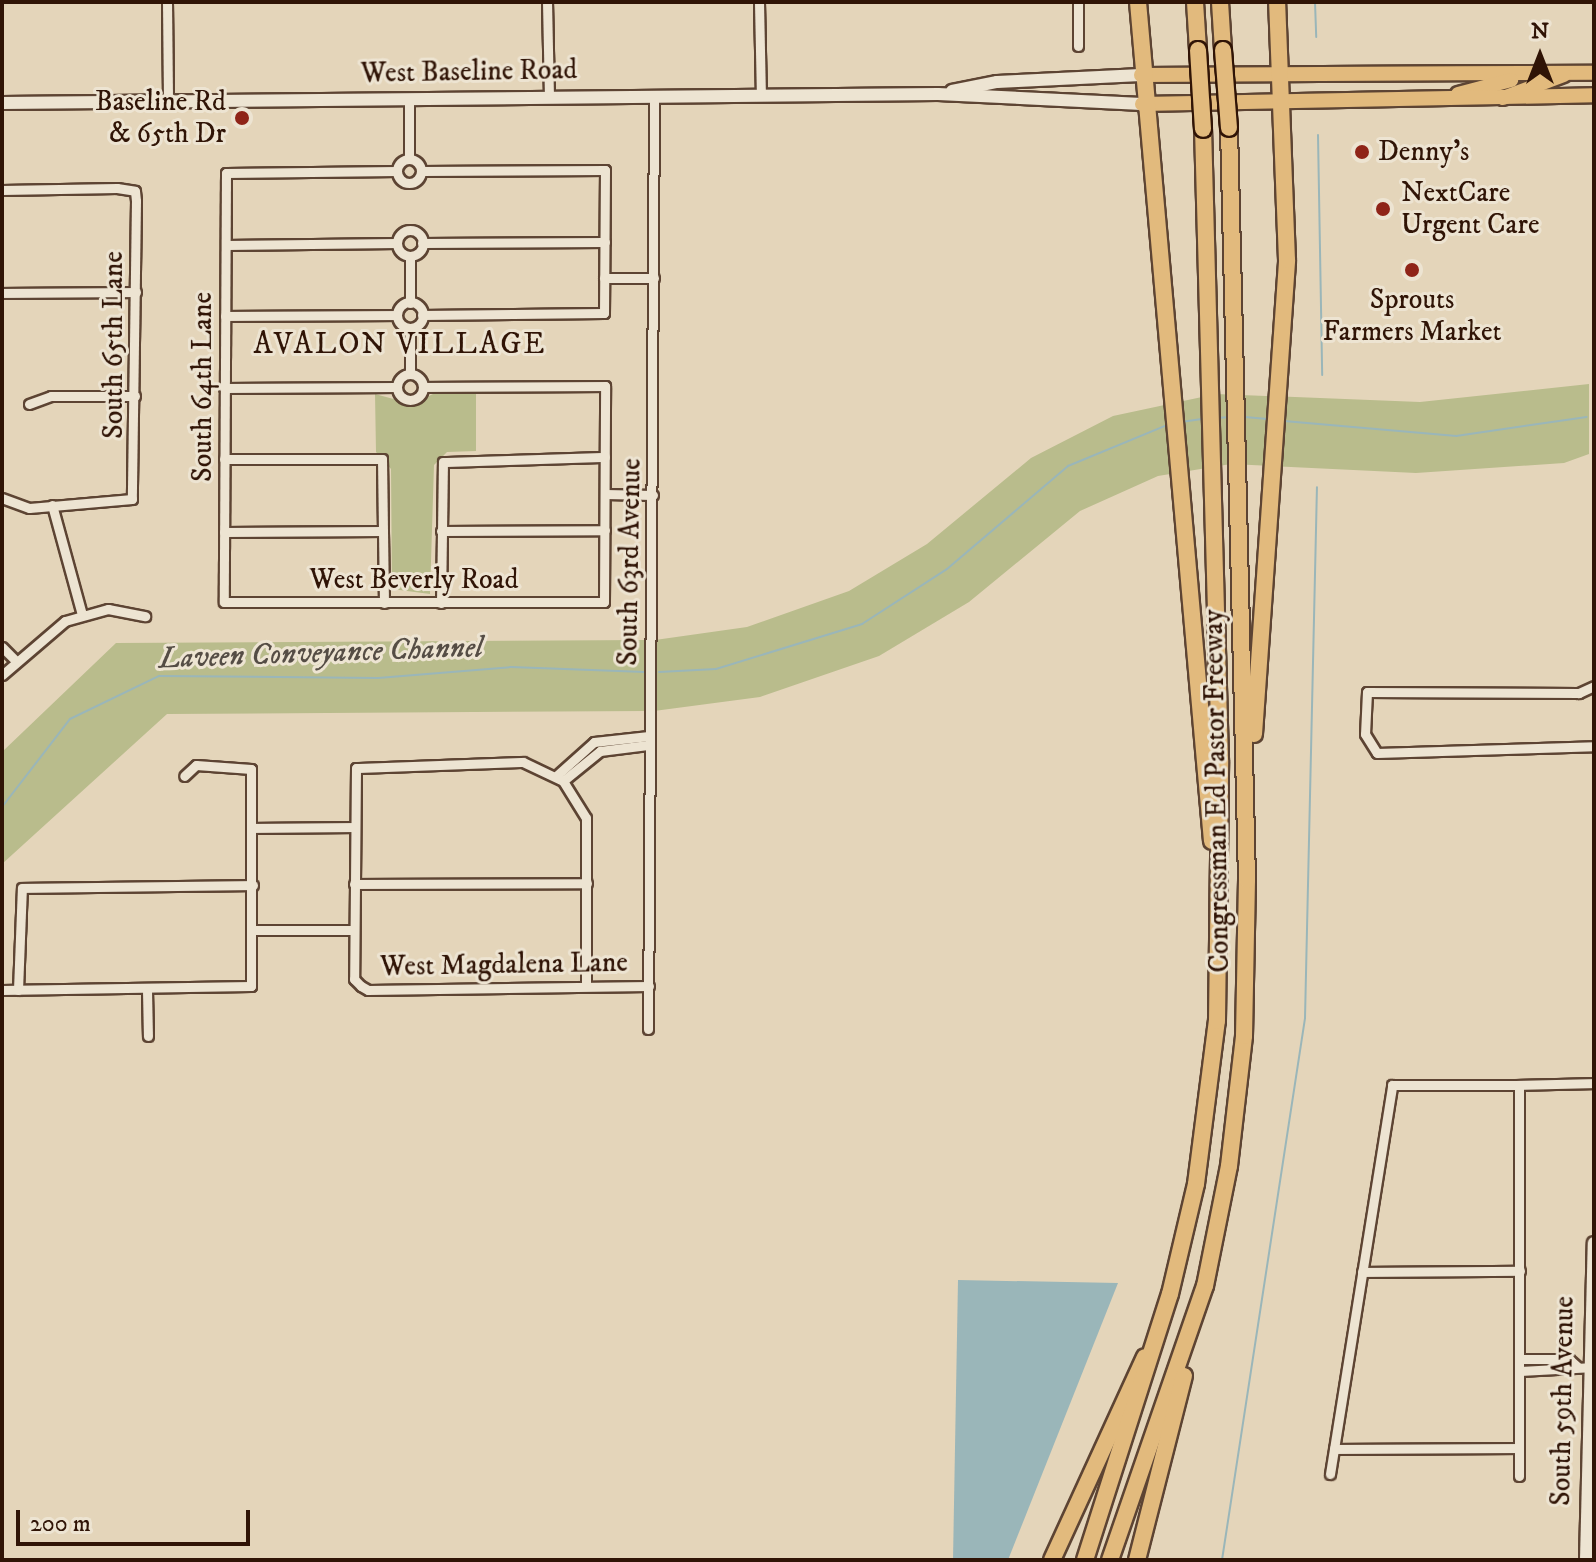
<!DOCTYPE html>
<html>
<head>
<meta charset="utf-8">
<style>
	body { margin:0 }
	#map { position:relative; width:1596px; height:1562px; overflow:hidden; background:#e4d5ba; font-family:"IM FELL DW Pica",serif }
	div>[style] { position:absolute }
	[style*='--x'] { left:calc(var(--x)*1px); top:calc(var(--y)*1px); width:calc(var(--w)*1px); rotate:calc(var(--a)*1deg) }
	.green>* { inset:0; background:#b9bc8c }
	.water>* { inset:0; background:#9ab6b9 }
	.stream>* { height:2px; margin:-1px; padding:0 1px; transform-origin:1px; border-radius:1px; background:#9ab6b9 }
	.roads { filter:drop-shadow(2px 0 #5d4433) drop-shadow(-2px 0 #5d4433) drop-shadow(0 2px #5d4433) drop-shadow(0 -2px #5d4433) }
	.street>* { height:9px; margin:-4.5px; padding:0 4.5px; transform-origin:4.5px; border-radius:4.5px; background:#ede4d2 }
	.street>.ring { margin:-4.5px; padding:0; box-sizing:content-box; background:none; border:9px solid #ede4d2; border-radius:50% }
	.secondary>* { height:12px; margin:-6px; padding:0 6px; transform-origin:6px; border-radius:6px; background:#ede4d2 }
	.primary>* { height:14px; margin:-7px; padding:0 7px; transform-origin:7px; border-radius:7px; background:#e2ba7d }
	.highway>* { height:16px; margin:-8px; padding:0 8px; transform-origin:8px; border-radius:8px; background:#e2ba7d }
	.bridges { filter:drop-shadow(2px 0 #301406) drop-shadow(-2px 0 #301406) drop-shadow(0 2px #301406) drop-shadow(0 -2px #301406) }
	.highway-bridge>* { height:16px; margin:-8px; padding:0 8px; transform-origin:8px; border-radius:8px; background:#e2ba7d }
	.dots>* { width:22px; height:22px; translate:-50% -50%; box-sizing:border-box; border:4px solid #ede4d2; border-radius:50% }
	span { translate:-50% -50%; white-space:nowrap; text-align:center; line-height:1.15; -webkit-text-stroke:6px #ede4d2; paint-order:stroke }
	.street-label { font-size:28px; color:#301406 }
	.poi-label { font-size:28px; color:#301406 }
	.right { translate:-100% -50%; text-align:right }
	.left { translate:0 -50%; text-align:left }
	.neighbourhood-label { font-size:30px; color:#301406; letter-spacing:2px }
	.water-label { font-size:30px; color:#554d45; font-style:italic }
	.frame { position:absolute; inset:0; border:4px solid #301406; pointer-events:none }
	.north { position:absolute; left:1500px; top:16px; width:80px; height:80px; -webkit-text-stroke:6px #ede4d2; paint-order:stroke; rotate:0deg; font-size:22px; font-weight:700; line-height:32px; text-align:center; color:#301406 }
	.north::after { content:''; display:block; margin:auto; width:28px; height:36px; background:#301406; clip-path:polygon(50% 0,100% 100%,50% 72%,0 100%) }
	.scale { position:absolute; left:16px; top:1510px; width:234px; height:36px; box-sizing:border-box; border:4px solid #301406; border-top:0; padding-left:10px; font-size:24px; line-height:28px; white-space:nowrap; color:#301406; -webkit-text-stroke:6px #ede4d2; paint-order:stroke }
</style>
</head>
<body>
<div id="map">
	<div class="green">
		<div style="clip-path:polygon(1589px 384px,1589px 454px,1564px 463px,1416px 473px,1231px 464px,1158px 476px,1080px 511px,969px 602px,879px 656px,760px 697px,654px 711px,655px 640px,747px 627px,849px 591px,927px 544px,1031px 458px,1113px 416px,1216px 394px,1420px 402px)"></div>
		<div style="clip-path:polygon(375px 394px,412px 404px,433px 394px,476px 394px,476px 451px,447px 452px,434px 465px,430px 594px,392px 589px,391px 469px,376px 452px)"></div>
		<div style="clip-path:polygon(647px 640px,646px 711px,167px 714px,2px 864px,2px 752px,116px 643px)"></div>
	</div>
	<div class="water">
		<div style="clip-path:polygon(958px 1280px,1118px 1283px,1008px 1560px,953px 1560px)"></div>
	</div>
	<div class="stream">
		<div style="--x:1315;--y:2;--w:35;--a:88"></div>
		<div style="--x:1318;--y:135;--w:240;--a:89"></div>
		<div style="--x:1245;--y:417;--w:25;--a:5"></div>
		<div style="--x:1217;--y:418;--w:13;--a:-4"></div>
		<div style="--x:1284;--y:421;--w:173;--a:5"></div>
		<div style="--x:1456;--y:436;--w:132;--a:-8.3"></div>
		<div style="--x:1181;--y:422;--w:21;--a:-8"></div>
		<div style="--x:659;--y:672;--w:57;--a:-3"></div>
		<div style="--x:716;--y:669;--w:153;--a:-17.1"></div>
		<div style="--x:862;--y:624;--w:101;--a:-32.9"></div>
		<div style="--x:947;--y:569;--w:159;--a:-40.4"></div>
		<div style="--x:1068;--y:466;--w:107;--a:-22.5"></div>
		<div style="--x:2;--y:807;--w:111;--a:-52.3"></div>
		<div style="--x:70;--y:719;--w:99;--a:-25.8"></div>
		<div style="--x:159;--y:676;--w:219;--a:0.5"></div>
		<div style="--x:378;--y:678;--w:133;--a:-4.7"></div>
		<div style="--x:511;--y:667;--w:134;--a:2.1"></div>
		<div style="--x:1222;--y:1560;--w:548;--a:-81.29"></div>
		<div style="--x:1305;--y:1018;--w:531;--a:-88.71"></div>
	</div>
	<div class="roads">
		<div class="street">
			<div style="--x:167;--y:2;--w:100;--a:89.4"></div>
			<div style="--x:547;--y:2;--w:95;--a:88.8"></div>
			<div style="--x:759;--y:2;--w:93;--a:88.8"></div>
			<div style="--x:1078;--y:2;--w:44;--a:90"></div>
			<div style="--x:409;--y:98;--w:61;--a:90"></div>
			<div class="ring" style="left:397px;top:159px;width:15px;height:15px"></div>
			<div style="--x:397;--y:171;--w:171;--a:179.3"></div>
			<div style="--x:226;--y:173;--w:429;--a:90.3"></div>
			<div style="--x:224;--y:602;--w:380;--a:0"></div>
			<div style="--x:604;--y:602;--w:216;--a:-89.7"></div>
			<div style="--x:605;--y:386;--w:182;--a:179.7"></div>
			<div style="--x:421;--y:171;--w:184;--a:-0.3"></div>
			<div style="--x:605;--y:170;--w:143;--a:90.4"></div>
			<div style="--x:604;--y:313;--w:182;--a:179.4"></div>
			<div style="--x:2;--y:190;--w:115;--a:-1"></div>
			<div style="--x:117;--y:188;--w:18;--a:9"></div>
			<div style="--x:135;--y:191;--w:10;--a:84"></div>
			<div style="--x:136;--y:201;--w:298;--a:90.8"></div>
			<div style="--x:132;--y:499;--w:103;--a:175"></div>
			<div style="--x:29;--y:508;--w:29;--a:-160"></div>
			<div class="ring" style="left:397px;top:230px;width:17px;height:17px"></div>
			<div style="--x:422;--y:243;--w:183;--a:-0.3"></div>
			<div style="--x:226;--y:245;--w:171;--a:-0.7"></div>
			<div style="--x:604;--y:278;--w:50;--a:0"></div>
			<div style="--x:2;--y:293;--w:134;--a:-0.4"></div>
			<div class="ring" style="left:397px;top:302px;width:17px;height:17px"></div>
			<div style="--x:410;--y:303;--w:47;--a:-90"></div>
			<div style="--x:225;--y:316;--w:172;--a:-0.3"></div>
			<div style="--x:410;--y:328;--w:46;--a:90"></div>
			<div class="ring" style="left:397px;top:374px;width:17px;height:17px"></div>
			<div style="--x:224;--y:388;--w:173;--a:-0.3"></div>
			<div style="--x:29;--y:404;--w:23;--a:-20"></div>
			<div style="--x:51;--y:396;--w:84;--a:0"></div>
			<div style="--x:224;--y:459;--w:158;--a:0"></div>
			<div style="--x:382;--y:459;--w:144;--a:89.2"></div>
			<div style="--x:605;--y:494;--w:48;--a:1.2"></div>
			<div style="--x:52;--y:505;--w:114;--a:74.7"></div>
			<div style="--x:441;--y:531;--w:164;--a:-0.3"></div>
			<div style="--x:224;--y:532;--w:159;--a:-0.4"></div>
			<div style="--x:441;--y:603;--w:141;--a:-89.2"></div>
			<div style="--x:443;--y:462;--w:162;--a:-1.8"></div>
			<div style="--x:2;--y:647;--w:20;--a:45"></div>
			<div style="--x:2;--y:675;--w:83;--a:-40.6"></div>
			<div style="--x:65;--y:621;--w:45;--a:-15.6"></div>
			<div style="--x:108;--y:609;--w:38;--a:11"></div>
			<div style="--x:1594;--y:686;--w:17;--a:155"></div>
			<div style="--x:1579;--y:693;--w:212;--a:-179.7"></div>
			<div style="--x:1367;--y:692;--w:42;--a:92.7"></div>
			<div style="--x:1365;--y:734;--w:22;--a:58"></div>
			<div style="--x:1377;--y:753;--w:217;--a:-1.8"></div>
			<div style="--x:556;--y:776;--w:51;--a:-41.8"></div>
			<div style="--x:594;--y:742;--w:55;--a:-6.2"></div>
			<div style="--x:563;--y:781;--w:48;--a:-39"></div>
			<div style="--x:600;--y:751;--w:48;--a:-7.1"></div>
			<div style="--x:252;--y:828;--w:101;--a:-0.6"></div>
			<div style="--x:354;--y:884;--w:233;--a:-0.2"></div>
			<div style="--x:254;--y:930;--w:100;--a:0"></div>
			<div style="--x:586;--y:986;--w:168;--a:-90"></div>
			<div style="--x:586;--y:818;--w:44;--a:-121.9"></div>
			<div style="--x:563;--y:781;--w:44;--a:-154.6"></div>
			<div style="--x:523;--y:762;--w:167;--a:177.9"></div>
			<div style="--x:356;--y:768;--w:211;--a:90.5"></div>
			<div style="--x:354;--y:979;--w:10;--a:45"></div>
			<div style="--x:361;--y:986;--w:8;--a:30"></div>
			<div style="--x:368;--y:990;--w:281;--a:-0.8"></div>
			<div style="--x:2;--y:990;--w:249;--a:-0.9"></div>
			<div style="--x:251;--y:986;--w:217;--a:-90"></div>
			<div style="--x:251;--y:769;--w:55;--a:-175.8"></div>
			<div style="--x:196;--y:765;--w:16;--a:137"></div>
			<div style="--x:18;--y:990;--w:102;--a:-87.8"></div>
			<div style="--x:22;--y:888;--w:231;--a:-0.7"></div>
			<div style="--x:147;--y:990;--w:46;--a:88.8"></div>
			<div style="--x:648;--y:1029;--w:933;--a:-89.63"></div>
			<div style="--x:1362;--y:1272;--w:158;--a:-0.4"></div>
			<div style="--x:1520;--y:1359;--w:49;--a:0"></div>
			<div style="--x:1569;--y:1359;--w:12;--a:42"></div>
			<div style="--x:1520;--y:1371;--w:74;--a:-3.1"></div>
			<div style="--x:1334;--y:1449;--w:185;--a:-0.3"></div>
			<div style="--x:1330;--y:1474;--w:394;--a:-80.9"></div>
			<div style="--x:1392;--y:1085;--w:127;--a:0"></div>
			<div style="--x:1519;--y:1476;--w:391;--a:-90"></div>
			<div style="--x:1519;--y:1085;--w:75;--a:-1.5"></div>
		</div>
		<div class="secondary">
			<div style="--x:952;--y:91;--w:46;--a:-11.3"></div>
			<div style="--x:997;--y:82;--w:144;--a:-2.8"></div>
			<div style="--x:2;--y:103;--w:936;--a:-0.55"></div>
			<div style="--x:938;--y:94;--w:204;--a:2.8"></div>
			<div style="--x:1586;--y:1560;--w:317;--a:-88.6"></div>
		</div>
		<div class="primary">
			<div style="--x:1141;--y:75;--w:453;--a:-0.3"></div>
			<div style="--x:1458;--y:94;--w:55;--a:-14.8"></div>
			<div style="--x:1503;--y:98;--w:65;--a:-20.7"></div>
			<div style="--x:1142;--y:104;--w:452;--a:-1.1"></div>
		</div>
		<div class="highway">
			<div style="--x:1138;--y:2;--w:842;--a:84.96"></div>
			<div style="--x:1195;--y:2;--w:48;--a:86.4"></div>
			<div style="--x:1220;--y:2;--w:48;--a:86.4"></div>
			<div style="--x:1254;--y:734;--w:475;--a:-86"></div>
			<div style="--x:1287;--y:260;--w:258;--a:-92.2"></div>
			<div style="--x:1052;--y:1560;--w:223;--a:-65.4"></div>
			<div style="--x:1085;--y:1560;--w:279;--a:-72.3"></div>
			<div style="--x:1170;--y:1294;--w:113;--a:-76.7"></div>
			<div style="--x:1196;--y:1184;--w:164;--a:-82.7"></div>
			<div style="--x:1217;--y:1021;--w:261;--a:-89.3"></div>
			<div style="--x:1220;--y:760;--w:631;--a:-91.54"></div>
			<div style="--x:1110;--y:1560;--w:290;--a:-70.9"></div>
			<div style="--x:1205;--y:1286;--w:122;--a:-78.7"></div>
			<div style="--x:1229;--y:1166;--w:131;--a:-83.4"></div>
			<div style="--x:1244;--y:1036;--w:156;--a:-88.9"></div>
			<div style="--x:1247;--y:880;--w:752;--a:-91.37"></div>
			<div style="--x:1137;--y:1560;--w:190;--a:-75.7"></div>
		</div>
	</div>
	<div class="bridges">
		<div class="highway-bridge">
			<div style="--x:1198;--y:50;--w:79;--a:86.4"></div>
			<div style="--x:1223;--y:50;--w:78;--a:85.6"></div>
		</div>
	</div>
	<div class="dots">
		<div style="left:242px;top:118px;background:#8f2418"></div>
		<div style="left:1362px;top:152px;background:#8f2418"></div>
		<div style="left:1383px;top:209px;background:#8f2418"></div>
		<div style="left:1412px;top:270px;background:#8f2418"></div>
	</div>
	<div class="street-label">
		<span style="left:469px;top:72px;rotate:-1deg">West Baseline Road</span>
		<span style="left:114px;top:345px;rotate:-90deg">South 65th Lane</span>
		<span style="left:203px;top:387px;rotate:-90deg">South 64th Lane</span>
		<span style="left:630px;top:562px;rotate:-89deg">South 63rd Avenue</span>
		<span style="left:414px;top:580px">West Beverly Road</span>
		<span style="left:1217px;top:791px;rotate:-91deg">Congressman Ed Pastor Freeway</span>
		<span style="left:504px;top:965px;rotate:-1deg">West Magdalena Lane</span>
		<span style="left:1563px;top:1401px;rotate:-89deg">South 59th Avenue</span>
	</div>
	<div class="poi-label">
		<span class="right" style="left:226px;top:118px">Baseline Rd<br>&amp; 65th Dr</span>
		<span class="left" style="left:1378px;top:152px">Denny's</span>
		<span class="left" style="left:1401px;top:209px">NextCare<br>Urgent Care</span>
		<span style="left:1412px;top:316px">Sprouts<br>Farmers Market</span>
	</div>
	<div class="neighbourhood-label">
		<span style="left:400px;top:345px">AVALON VILLAGE</span>
	</div>
	<div class="water-label">
		<span style="left:321px;top:654px;rotate:-2deg">Laveen Conveyance Channel</span>
	</div>
	<div class="frame"></div>
	<div class="north">N</div>
	<div class="scale">200 m</div>
</div>
</body>
</html>
